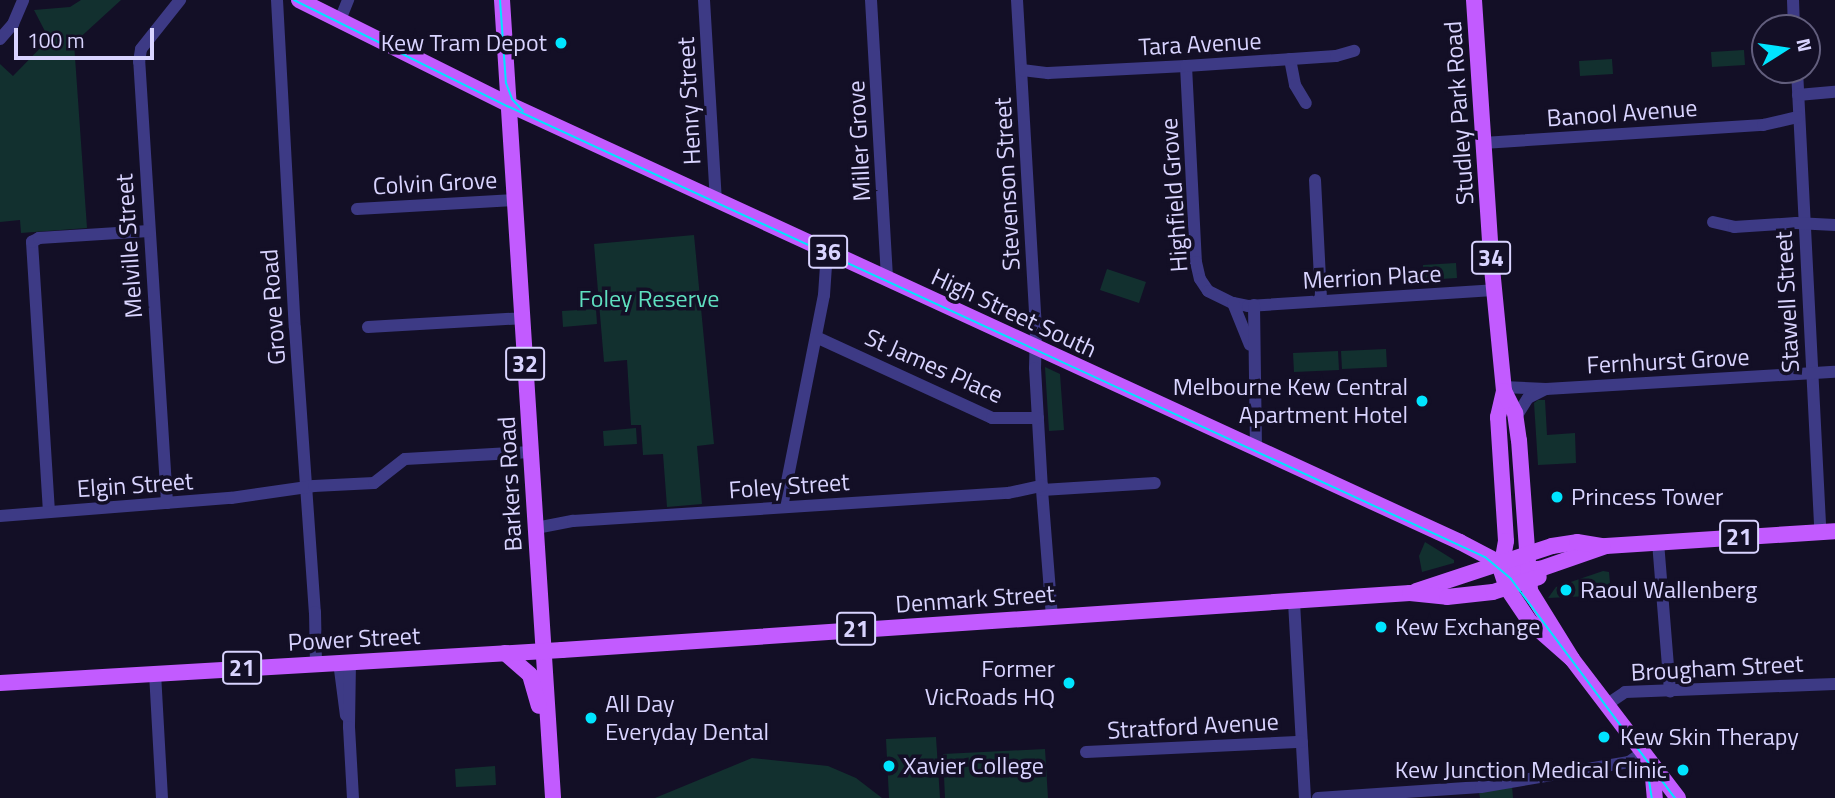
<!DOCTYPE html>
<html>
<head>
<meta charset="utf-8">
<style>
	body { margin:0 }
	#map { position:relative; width:1835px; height:798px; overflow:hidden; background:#130f26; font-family:"Titillium Web",sans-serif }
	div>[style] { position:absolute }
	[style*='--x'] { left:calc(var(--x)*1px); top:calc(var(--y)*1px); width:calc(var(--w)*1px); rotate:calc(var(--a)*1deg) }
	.green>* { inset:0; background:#12302f }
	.minor>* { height:12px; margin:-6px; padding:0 6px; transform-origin:6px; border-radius:6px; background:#3d3a85 }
	.major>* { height:16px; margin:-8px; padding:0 8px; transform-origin:8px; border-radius:8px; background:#c25bff }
	.tram>* { height:2px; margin:-1px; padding:0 1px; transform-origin:1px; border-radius:1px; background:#00e5ff }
	.dots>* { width:19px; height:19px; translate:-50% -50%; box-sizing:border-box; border:4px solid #130f26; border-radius:50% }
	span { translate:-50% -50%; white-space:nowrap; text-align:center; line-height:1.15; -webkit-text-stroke:7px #130f26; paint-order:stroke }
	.shield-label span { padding:2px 5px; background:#130f26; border:2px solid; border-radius:5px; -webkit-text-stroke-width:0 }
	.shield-label { font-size:23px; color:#d9d4ff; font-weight:700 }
	.poi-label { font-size:24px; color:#d9d4ff }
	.right { translate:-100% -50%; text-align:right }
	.left { translate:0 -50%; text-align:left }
	.street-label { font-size:24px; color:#d9d4ff }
	.park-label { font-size:24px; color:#5fe0c0 }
	.north { position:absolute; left:1751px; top:14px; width:70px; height:70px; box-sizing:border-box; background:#130f26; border:2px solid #625e7d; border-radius:50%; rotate:78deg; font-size:19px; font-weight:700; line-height:28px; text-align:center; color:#d9d4ff }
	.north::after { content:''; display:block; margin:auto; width:24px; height:32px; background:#00e5ff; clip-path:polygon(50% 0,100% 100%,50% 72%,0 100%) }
	.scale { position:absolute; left:14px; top:28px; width:140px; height:32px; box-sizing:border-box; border:4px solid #d9d4ff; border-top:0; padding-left:9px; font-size:21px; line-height:24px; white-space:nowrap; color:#d9d4ff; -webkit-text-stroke:5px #130f26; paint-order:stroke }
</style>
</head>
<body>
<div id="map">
	<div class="green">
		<div style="clip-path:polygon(81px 0,121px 0,74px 43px,87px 228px,21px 233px,20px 220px,0 222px,0 64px,13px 76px,49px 39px,34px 10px,70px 7px)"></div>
		<div style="clip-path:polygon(1744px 50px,1745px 65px,1712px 67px,1711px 52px)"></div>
		<div style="clip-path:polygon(1612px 59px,1613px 74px,1580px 76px,1579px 61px)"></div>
		<div style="clip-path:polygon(694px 235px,714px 444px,697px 446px,702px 504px,667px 507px,663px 454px,643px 455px,641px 425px,631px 425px,627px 360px,604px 362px,594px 244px)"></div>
		<div style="clip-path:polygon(1456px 263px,1457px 278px,1424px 280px,1423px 265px)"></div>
		<div style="clip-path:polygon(1107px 269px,1146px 282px,1139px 303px,1100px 290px)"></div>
		<div style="clip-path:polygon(596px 309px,597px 324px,563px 327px,562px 311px)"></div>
		<div style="clip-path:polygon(1386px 349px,1387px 367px,1342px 369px,1341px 351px)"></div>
		<div style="clip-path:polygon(1338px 351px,1339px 370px,1294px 372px,1293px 353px)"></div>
		<div style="clip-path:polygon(1045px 367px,1060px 374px,1064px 430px,1049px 431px)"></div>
		<div style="clip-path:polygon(1538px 400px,1545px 400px,1547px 435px,1575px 433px,1576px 463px,1538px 465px,1534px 403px)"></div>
		<div style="clip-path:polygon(636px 428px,637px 444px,604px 446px,603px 431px)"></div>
		<div style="clip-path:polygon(1425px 542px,1454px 560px,1454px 563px,1422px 572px,1419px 556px)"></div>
		<div style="clip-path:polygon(1603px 571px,1609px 572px,1611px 595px,1548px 598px,1556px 587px)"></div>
		<div style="clip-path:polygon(936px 737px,940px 798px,889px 798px,886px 739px)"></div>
		<div style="clip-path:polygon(1045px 749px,1048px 798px,945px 798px,943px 754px)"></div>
		<div style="clip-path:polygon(752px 758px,828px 766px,856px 778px,882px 798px,655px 798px)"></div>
		<div style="clip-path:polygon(495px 766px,496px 785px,456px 787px,455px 769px)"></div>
		<div style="clip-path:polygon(1512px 786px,1513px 798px,1480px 798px,1479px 792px)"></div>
	</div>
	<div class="minor">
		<div style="--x:277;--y:0;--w:328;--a:86.9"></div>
		<div style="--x:295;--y:328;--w:285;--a:86"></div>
		<div style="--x:315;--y:612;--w:52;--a:88.9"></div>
		<div style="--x:704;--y:0;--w:200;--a:86.6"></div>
		<div style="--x:871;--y:0;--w:279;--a:86.7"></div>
		<div style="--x:1017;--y:0;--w:329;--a:86.7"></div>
		<div style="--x:1036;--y:328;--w:40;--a:91.4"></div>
		<div style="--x:1035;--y:368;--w:122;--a:86.7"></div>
		<div style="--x:1042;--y:490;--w:127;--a:85.5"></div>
		<div style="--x:1793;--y:0;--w:28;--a:88"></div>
		<div style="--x:340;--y:20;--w:22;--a:-68"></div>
		<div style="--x:0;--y:39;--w:20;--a:-49"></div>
		<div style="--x:13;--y:24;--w:26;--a:-67"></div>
		<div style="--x:1290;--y:59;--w:26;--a:79"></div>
		<div style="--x:1295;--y:85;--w:21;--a:59"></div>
		<div style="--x:1186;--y:66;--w:196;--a:87.1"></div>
		<div style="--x:1196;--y:262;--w:17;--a:77"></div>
		<div style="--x:1200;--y:279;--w:14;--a:56"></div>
		<div style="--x:1208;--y:291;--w:28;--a:26"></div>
		<div style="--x:1233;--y:303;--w:15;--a:11"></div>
		<div style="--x:1248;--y:306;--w:246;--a:-3.7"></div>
		<div style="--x:1022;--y:70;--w:26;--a:7"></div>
		<div style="--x:1048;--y:73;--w:138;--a:-2.9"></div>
		<div style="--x:1186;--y:66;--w:150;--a:-3.8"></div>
		<div style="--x:1336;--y:56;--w:19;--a:-16"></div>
		<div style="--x:1797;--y:70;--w:463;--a:87.1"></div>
		<div style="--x:1798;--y:95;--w:37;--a:-5"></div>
		<div style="--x:1483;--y:143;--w:281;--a:-3.7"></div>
		<div style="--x:1763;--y:125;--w:36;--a:-13"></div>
		<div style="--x:1315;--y:180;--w:120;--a:87.1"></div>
		<div style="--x:357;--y:209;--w:158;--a:-3.3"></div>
		<div style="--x:1713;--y:222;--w:22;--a:13"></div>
		<div style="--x:1734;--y:227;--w:62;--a:-3.7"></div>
		<div style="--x:1796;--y:223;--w:39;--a:3"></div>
		<div style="--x:1233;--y:303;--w:45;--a:68"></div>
		<div style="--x:1254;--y:305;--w:144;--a:89.2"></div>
		<div style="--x:368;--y:327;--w:154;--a:-3.3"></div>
		<div style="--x:816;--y:337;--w:194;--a:24.7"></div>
		<div style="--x:992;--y:418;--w:46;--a:0"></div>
		<div style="--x:1503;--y:387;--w:43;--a:2.7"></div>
		<div style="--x:1546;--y:389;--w:289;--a:-3.4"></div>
		<div style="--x:1516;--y:417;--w:22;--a:-58"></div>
		<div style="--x:1528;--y:398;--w:20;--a:-27"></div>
		<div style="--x:1042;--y:490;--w:113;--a:-3.5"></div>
		<div style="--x:167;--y:503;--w:442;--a:-93.6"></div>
		<div style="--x:139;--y:62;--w:13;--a:-81"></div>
		<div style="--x:141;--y:49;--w:63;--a:-51.5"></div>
		<div style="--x:782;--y:507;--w:216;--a:-78.8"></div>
		<div style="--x:824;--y:295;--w:44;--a:-86.1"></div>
		<div style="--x:49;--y:512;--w:271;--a:-93.6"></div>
		<div style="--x:32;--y:242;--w:8;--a:-30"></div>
		<div style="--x:39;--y:238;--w:110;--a:-3.6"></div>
		<div style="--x:0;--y:516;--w:232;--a:-4.5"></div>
		<div style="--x:231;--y:498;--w:84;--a:-8.2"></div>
		<div style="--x:314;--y:486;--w:60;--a:-2.9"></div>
		<div style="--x:374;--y:483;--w:39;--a:-38"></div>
		<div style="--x:405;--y:459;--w:126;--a:-3.2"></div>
		<div style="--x:536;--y:528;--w:38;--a:-11"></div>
		<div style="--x:573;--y:521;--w:436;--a:-3.7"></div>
		<div style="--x:1008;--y:493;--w:35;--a:-12"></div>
		<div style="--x:1658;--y:542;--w:150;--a:85.4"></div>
		<div style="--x:1294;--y:602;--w:196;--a:86.8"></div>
		<div style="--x:339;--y:662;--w:54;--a:82.6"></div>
		<div style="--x:350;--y:662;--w:65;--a:90.9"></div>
		<div style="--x:349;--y:727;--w:71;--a:86.8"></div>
		<div style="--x:155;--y:673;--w:125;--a:86.8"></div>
		<div style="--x:1606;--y:705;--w:23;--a:-34"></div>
		<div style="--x:1625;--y:692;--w:210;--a:-2.2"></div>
		<div style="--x:1086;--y:752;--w:216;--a:-2.7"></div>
		<div style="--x:1318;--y:798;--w:163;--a:-3.9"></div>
		<div style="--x:1481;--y:787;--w:150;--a:-9.6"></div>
		<div style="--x:1629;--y:762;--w:16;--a:-35"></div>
	</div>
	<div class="major">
		<div style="--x:299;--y:0;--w:233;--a:26.5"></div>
		<div style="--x:508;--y:104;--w:1048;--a:24.71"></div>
		<div style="--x:1460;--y:542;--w:62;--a:27.8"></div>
		<div style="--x:1515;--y:571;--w:25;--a:-5"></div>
		<div style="--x:1540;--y:569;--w:70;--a:-19.2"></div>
		<div style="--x:1606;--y:546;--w:229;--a:-3.7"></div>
		<div style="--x:502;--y:0;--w:800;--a:86.34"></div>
		<div style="--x:1474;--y:0;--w:259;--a:86.2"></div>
		<div style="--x:1491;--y:258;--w:134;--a:84.4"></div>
		<div style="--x:1504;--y:391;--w:27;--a:103"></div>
		<div style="--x:1498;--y:417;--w:124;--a:86.3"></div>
		<div style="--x:1506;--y:541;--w:29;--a:100"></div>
		<div style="--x:1501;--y:570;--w:19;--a:72"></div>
		<div style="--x:1507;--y:588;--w:41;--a:55.9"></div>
		<div style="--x:1530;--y:622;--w:56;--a:41.4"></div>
		<div style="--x:1504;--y:391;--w:25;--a:63"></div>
		<div style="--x:1515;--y:413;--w:27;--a:82"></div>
		<div style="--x:1519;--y:440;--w:151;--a:85.8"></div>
		<div style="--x:1530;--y:591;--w:80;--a:58.3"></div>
		<div style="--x:1572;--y:659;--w:175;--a:52.7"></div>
		<div style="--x:1416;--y:591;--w:143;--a:-18.3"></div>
		<div style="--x:1552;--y:546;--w:25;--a:-9"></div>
		<div style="--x:1577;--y:542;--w:26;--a:9"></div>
		<div style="--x:505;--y:653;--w:33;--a:41"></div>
		<div style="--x:530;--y:675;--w:32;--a:74"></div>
		<div style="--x:0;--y:683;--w:563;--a:-3.36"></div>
		<div style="--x:562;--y:650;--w:850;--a:-3.85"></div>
		<div style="--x:1410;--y:593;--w:37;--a:6"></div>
		<div style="--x:1447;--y:597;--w:46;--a:-6.2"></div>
		<div style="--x:1493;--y:592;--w:48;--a:-18.1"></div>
		<div style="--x:1652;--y:766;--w:32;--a:85"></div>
	</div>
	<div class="tram">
		<div style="--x:294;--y:0;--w:238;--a:26.5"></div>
		<div style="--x:507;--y:106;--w:1077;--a:24.76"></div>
		<div style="--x:1485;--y:557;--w:34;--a:40"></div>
		<div style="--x:1511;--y:579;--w:274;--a:53.2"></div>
		<div style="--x:500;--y:0;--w:83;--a:85.9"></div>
		<div style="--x:506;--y:83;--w:17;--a:69"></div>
		<div style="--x:512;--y:99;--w:16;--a:47"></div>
		<div style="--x:1647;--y:768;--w:30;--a:81"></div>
	</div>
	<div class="dots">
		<div style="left:561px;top:43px;background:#00e5ff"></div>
		<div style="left:1422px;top:401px;background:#00e5ff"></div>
		<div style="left:1557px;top:497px;background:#00e5ff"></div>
		<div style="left:1566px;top:590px;background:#00e5ff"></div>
		<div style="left:1381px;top:627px;background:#00e5ff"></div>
		<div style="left:1069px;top:683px;background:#00e5ff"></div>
		<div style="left:591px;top:718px;background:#00e5ff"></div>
		<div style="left:1604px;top:737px;background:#00e5ff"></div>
		<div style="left:889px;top:766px;background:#00e5ff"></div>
		<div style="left:1683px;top:770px;background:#00e5ff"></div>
	</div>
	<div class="shield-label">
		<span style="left:828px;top:252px">36</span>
		<span style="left:1491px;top:258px">34</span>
		<span style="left:525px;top:364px">32</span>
		<span style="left:1739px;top:537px">21</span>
		<span style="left:856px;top:629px">21</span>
		<span style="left:242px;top:668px">21</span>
	</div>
	<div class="poi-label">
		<span class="right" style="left:547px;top:43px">Kew Tram Depot</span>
		<span class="right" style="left:1408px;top:401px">Melbourne Kew Central<br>Apartment Hotel</span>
		<span class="left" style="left:1571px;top:497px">Princess Tower</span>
		<span class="left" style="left:1580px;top:590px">Raoul Wallenberg</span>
		<span class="left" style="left:1395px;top:627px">Kew Exchange</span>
		<span class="right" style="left:1055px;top:683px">Former<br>VicRoads HQ</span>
		<span class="left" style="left:605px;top:718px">All Day<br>Everyday Dental</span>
		<span class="left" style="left:1620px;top:737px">Kew Skin Therapy</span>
		<span class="left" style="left:903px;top:766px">Xavier College</span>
		<span class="right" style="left:1667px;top:770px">Kew Junction Medical Clinic</span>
	</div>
	<div class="street-label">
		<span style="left:1200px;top:44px;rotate:-3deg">Tara Avenue</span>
		<span style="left:689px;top:101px;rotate:-93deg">Henry Street</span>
		<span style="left:1459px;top:113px;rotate:-94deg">Studley Park Road</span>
		<span style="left:1622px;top:113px;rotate:-4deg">Banool Avenue</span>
		<span style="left:859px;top:141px;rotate:-93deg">Miller Grove</span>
		<span style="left:435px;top:183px;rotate:-3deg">Colvin Grove</span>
		<span style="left:1007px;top:184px;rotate:-93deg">Stevenson Street</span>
		<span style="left:1174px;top:195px;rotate:-94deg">Highfield Grove</span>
		<span style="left:129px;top:246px;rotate:-94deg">Melville Street</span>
		<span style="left:1372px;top:277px;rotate:-3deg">Merrion Place</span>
		<span style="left:1787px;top:302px;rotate:-93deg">Stawell Street</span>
		<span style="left:273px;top:307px;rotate:-94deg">Grove Road</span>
		<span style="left:1014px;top:313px;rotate:25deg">High Street South</span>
		<span style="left:1668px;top:361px;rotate:-3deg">Fernhurst Grove</span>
		<span style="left:934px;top:366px;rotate:24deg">St James Place</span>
		<span style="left:510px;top:484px;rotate:-93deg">Barkers Road</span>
		<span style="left:135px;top:485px;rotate:-4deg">Elgin Street</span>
		<span style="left:789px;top:486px;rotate:-4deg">Foley Street</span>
		<span style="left:975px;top:599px;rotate:-4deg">Denmark Street</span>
		<span style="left:354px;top:639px;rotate:-3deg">Power Street</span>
		<span style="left:1717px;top:668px;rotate:-3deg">Brougham Street</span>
		<span style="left:1193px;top:726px;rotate:-3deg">Stratford Avenue</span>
	</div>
	<div class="park-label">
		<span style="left:649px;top:299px">Foley Reserve</span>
	</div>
	<div class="north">N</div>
	<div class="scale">100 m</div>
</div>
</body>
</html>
